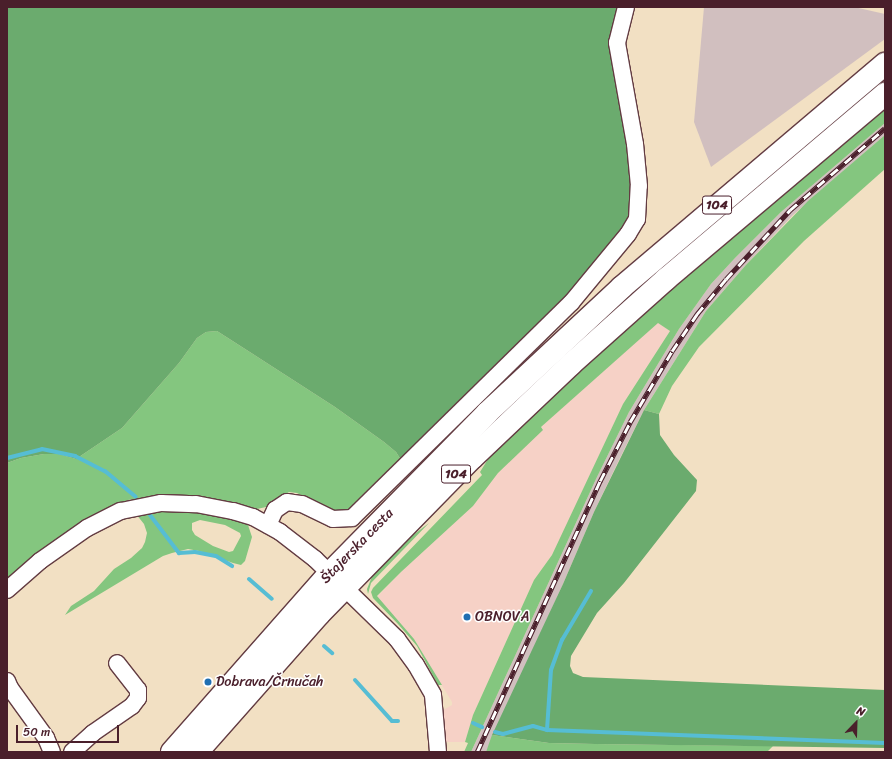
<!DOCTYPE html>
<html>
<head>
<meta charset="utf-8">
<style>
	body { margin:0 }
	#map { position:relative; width:892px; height:759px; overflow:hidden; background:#f2e0c3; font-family:Sriracha,sans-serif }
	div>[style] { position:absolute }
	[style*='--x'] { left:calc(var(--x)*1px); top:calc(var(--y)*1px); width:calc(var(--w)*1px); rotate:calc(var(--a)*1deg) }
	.built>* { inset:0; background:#f6d1c6 }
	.industrial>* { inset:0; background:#d1bfbf }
	.green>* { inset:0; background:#84c67f }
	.forest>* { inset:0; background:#6bab6e }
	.stream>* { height:4px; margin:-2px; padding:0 2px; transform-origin:2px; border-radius:2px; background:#56bdd4 }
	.roads { filter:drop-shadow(1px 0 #633c42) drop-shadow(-1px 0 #633c42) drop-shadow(0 1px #633c42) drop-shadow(0 -1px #633c42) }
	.minor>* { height:16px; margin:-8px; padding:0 8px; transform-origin:8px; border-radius:8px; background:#fff }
	.primary>* { height:22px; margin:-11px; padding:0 11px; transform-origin:11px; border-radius:11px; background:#fff }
	.rail>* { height:4.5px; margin-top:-2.25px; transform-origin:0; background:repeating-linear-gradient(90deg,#fff 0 9px,#4a1f2b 0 18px); box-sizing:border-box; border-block:1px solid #4a1f2b }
	.dots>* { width:11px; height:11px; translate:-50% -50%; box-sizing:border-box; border:2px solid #fff; border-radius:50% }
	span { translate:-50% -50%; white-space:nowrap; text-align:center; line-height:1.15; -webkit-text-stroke:3px #fff; paint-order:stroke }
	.shield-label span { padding:1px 3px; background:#fff; border:1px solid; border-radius:3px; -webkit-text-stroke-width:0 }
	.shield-label { font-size:13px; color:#4a1f2b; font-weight:700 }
	.street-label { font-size:14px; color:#4a1f2b }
	.poi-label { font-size:14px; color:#4a1f2b }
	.left { translate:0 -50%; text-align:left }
	.frame { position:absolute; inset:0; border:8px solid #4a1f2b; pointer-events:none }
	.north { position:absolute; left:836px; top:703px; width:40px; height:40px; -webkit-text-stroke:3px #fff; paint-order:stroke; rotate:23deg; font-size:11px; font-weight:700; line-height:16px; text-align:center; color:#4a1f2b }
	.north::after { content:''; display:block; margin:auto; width:14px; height:18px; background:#4a1f2b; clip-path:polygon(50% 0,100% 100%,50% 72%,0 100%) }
	.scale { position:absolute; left:16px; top:725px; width:103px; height:18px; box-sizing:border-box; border:2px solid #4a1f2b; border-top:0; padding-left:5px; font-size:12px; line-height:14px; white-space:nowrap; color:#4a1f2b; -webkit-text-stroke:3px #fff; paint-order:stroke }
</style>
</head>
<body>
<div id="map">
	<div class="built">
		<div style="clip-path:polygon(658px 322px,670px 331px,623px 404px,563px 533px,552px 555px,534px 580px,473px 715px,465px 742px,446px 742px,443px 710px,452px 705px,452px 702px,414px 639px,377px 597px,401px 572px,473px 506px,498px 473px,543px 429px,541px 427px)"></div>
	</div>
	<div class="industrial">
		<div style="clip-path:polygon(704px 7px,854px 7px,885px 14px,885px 39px,711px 167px,694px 122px)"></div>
		<div style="clip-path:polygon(885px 123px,885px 135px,793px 215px,745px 266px,706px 311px,644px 410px,618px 462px,594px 512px,563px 584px,486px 752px,471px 752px,596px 479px,629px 412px,679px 329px,711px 284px,735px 258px,781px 212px)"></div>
	</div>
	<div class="green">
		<div style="clip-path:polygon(885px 106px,885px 123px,781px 212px,735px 258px,711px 284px,679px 329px,629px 412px,596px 479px,471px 752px,464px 752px,468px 743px,465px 742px,473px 715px,534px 580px,552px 555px,623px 404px,670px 331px,658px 323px,541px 427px,543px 430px,498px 473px,473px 506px,401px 572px,377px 596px,414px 639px,442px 685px,438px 685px,417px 646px,398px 624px,373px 598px,371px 592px,373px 588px,482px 475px,480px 472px,493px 451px,660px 295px)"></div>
		<div style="clip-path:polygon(885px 135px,885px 169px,804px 241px,699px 347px,672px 386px,659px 414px,644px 410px,706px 311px,745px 266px,808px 201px)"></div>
		<div style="clip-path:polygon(217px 331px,335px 407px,384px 442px,396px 452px,403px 463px,349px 511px,339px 512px,329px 509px,297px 493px,289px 492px,266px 507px,257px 509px,198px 497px,161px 496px,128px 500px,72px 531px,7px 582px,7px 463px,21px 458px,44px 454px,59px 454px,76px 459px,122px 428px,179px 363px,197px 338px,206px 332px)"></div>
		<div style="clip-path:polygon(evenodd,165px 509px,180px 509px,242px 520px,248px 525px,252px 537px,245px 561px,241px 565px,233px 563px,199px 551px,188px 549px,172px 553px,163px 556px,65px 615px,71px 606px,94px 591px,114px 569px,131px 558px,142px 548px,145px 542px,147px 533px,144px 524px,136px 514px,165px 509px,200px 520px,225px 525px,240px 533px,241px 536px,233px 551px,229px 552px,213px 546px,195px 535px,192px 530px,192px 523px,200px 520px)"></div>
		<div style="clip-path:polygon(429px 523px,371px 583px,368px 594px,367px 589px,373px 574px,400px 545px)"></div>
		<div style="clip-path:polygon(492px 735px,549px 743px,595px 744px,773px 746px,767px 752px,486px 752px)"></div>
	</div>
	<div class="forest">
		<div style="clip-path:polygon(7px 7px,619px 7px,609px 45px,631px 161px,631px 218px,583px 282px,403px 463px,396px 452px,384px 442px,335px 407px,217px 331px,206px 332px,197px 338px,179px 363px,122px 428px,76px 459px,59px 454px,44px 454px,21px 458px,7px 463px)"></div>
		<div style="clip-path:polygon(644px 410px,659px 414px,660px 435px,674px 455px,697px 480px,696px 491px,624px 583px,597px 613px,571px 656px,570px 666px,573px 673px,583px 677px,885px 690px,885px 748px,595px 744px,549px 743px,492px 735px,563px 584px,594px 512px)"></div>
	</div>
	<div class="stream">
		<div style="--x:7;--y:458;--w:36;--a:-14"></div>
		<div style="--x:42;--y:449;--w:34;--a:12"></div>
		<div style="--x:75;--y:456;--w:34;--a:27"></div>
		<div style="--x:105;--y:471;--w:40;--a:40"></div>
		<div style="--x:150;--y:515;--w:48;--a:52.7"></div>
		<div style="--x:179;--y:553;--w:16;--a:-4"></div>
		<div style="--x:195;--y:552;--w:21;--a:11"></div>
		<div style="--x:216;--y:556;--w:19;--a:32"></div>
		<div style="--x:249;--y:579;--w:30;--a:41"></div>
		<div style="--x:324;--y:646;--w:11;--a:41"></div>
		<div style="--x:355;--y:680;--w:55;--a:47.9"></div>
		<div style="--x:392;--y:721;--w:6;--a:0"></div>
		<div style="--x:473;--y:723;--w:10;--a:24"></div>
		<div style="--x:547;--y:730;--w:60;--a:-86.2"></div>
		<div style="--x:551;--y:670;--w:32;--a:-70"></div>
		<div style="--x:562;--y:640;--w:57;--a:-59.4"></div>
		<div style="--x:495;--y:732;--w:8;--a:14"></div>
		<div style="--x:503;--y:734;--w:31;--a:-15"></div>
		<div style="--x:533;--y:726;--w:15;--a:16"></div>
		<div style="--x:547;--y:730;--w:338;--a:2.2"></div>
	</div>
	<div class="roads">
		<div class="minor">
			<div style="--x:268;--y:525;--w:17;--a:-65"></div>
			<div style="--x:275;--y:510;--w:14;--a:-34"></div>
			<div style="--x:287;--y:502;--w:15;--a:8"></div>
			<div style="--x:302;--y:504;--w:34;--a:26"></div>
			<div style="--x:333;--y:519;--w:19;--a:-3"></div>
			<div style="--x:352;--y:518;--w:307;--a:-44.5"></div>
			<div style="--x:571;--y:303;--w:89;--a:-50.4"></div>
			<div style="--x:628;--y:234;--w:17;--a:-59"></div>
			<div style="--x:637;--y:219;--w:33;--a:-87"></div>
			<div style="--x:639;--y:186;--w:42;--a:-95.4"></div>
			<div style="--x:635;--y:144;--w:103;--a:-100.1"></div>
			<div style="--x:617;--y:43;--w:37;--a:-76"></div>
			<div style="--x:7;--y:590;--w:44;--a:-41.3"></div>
			<div style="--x:40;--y:561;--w:57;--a:-35.1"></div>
			<div style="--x:87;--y:528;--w:38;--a:-27"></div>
			<div style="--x:121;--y:511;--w:41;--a:-11.3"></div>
			<div style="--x:161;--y:503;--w:35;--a:2"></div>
			<div style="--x:196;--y:504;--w:38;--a:11"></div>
			<div style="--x:233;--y:511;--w:21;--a:17"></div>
			<div style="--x:253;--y:517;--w:31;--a:29"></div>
			<div style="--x:280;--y:532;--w:44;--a:37.6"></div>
			<div style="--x:315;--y:559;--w:115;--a:44.3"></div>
			<div style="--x:397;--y:639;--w:32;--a:54"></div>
			<div style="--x:416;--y:665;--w:34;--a:60"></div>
			<div style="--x:433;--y:695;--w:57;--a:85"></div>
			<div style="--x:7;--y:681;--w:8;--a:67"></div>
			<div style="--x:10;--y:688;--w:62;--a:54.2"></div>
			<div style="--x:46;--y:738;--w:15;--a:67"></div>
			<div style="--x:72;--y:752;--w:28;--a:-42"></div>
			<div style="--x:93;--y:733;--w:47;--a:-34.7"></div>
			<div style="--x:132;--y:706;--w:10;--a:-53"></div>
			<div style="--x:138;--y:698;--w:8;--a:-90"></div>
			<div style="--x:138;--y:690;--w:34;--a:-128"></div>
		</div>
		<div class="primary">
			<div style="--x:172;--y:752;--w:239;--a:-48.6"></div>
			<div style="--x:330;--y:573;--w:224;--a:-45.5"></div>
			<div style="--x:487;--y:413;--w:185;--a:-43"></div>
			<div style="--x:622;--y:287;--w:345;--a:-40.3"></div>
			<div style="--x:197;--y:752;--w:184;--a:-48.5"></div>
			<div style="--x:319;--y:614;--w:219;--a:-45.6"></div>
			<div style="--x:472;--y:458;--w:137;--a:-43.5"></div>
			<div style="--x:571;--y:364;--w:127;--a:-41.8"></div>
			<div style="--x:666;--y:279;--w:287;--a:-40.2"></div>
		</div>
	</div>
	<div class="rail">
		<div style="--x:477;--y:752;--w:298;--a:-65.6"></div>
		<div style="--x:600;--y:481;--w:66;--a:-63"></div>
		<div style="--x:630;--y:422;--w:82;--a:-59.4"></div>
		<div style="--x:672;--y:351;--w:45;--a:-56"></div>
		<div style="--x:697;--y:314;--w:45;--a:-50.4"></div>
		<div style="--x:726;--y:279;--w:94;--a:-47.2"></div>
		<div style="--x:790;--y:210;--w:125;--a:-40.8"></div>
	</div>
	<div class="dots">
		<div style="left:467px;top:617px;background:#1f6fb2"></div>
		<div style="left:208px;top:682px;background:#1f6fb2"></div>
	</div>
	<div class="shield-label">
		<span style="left:717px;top:205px">104</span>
		<span style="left:456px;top:474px">104</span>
	</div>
	<div class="street-label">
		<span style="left:357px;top:546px;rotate:-46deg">Štajerska cesta</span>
	</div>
	<div class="poi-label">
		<span class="left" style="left:475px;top:617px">OBNOVA</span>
		<span class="left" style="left:216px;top:682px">Dobrava/Črnučah</span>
	</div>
	<div class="frame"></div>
	<div class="north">N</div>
	<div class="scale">50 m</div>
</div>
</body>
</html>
